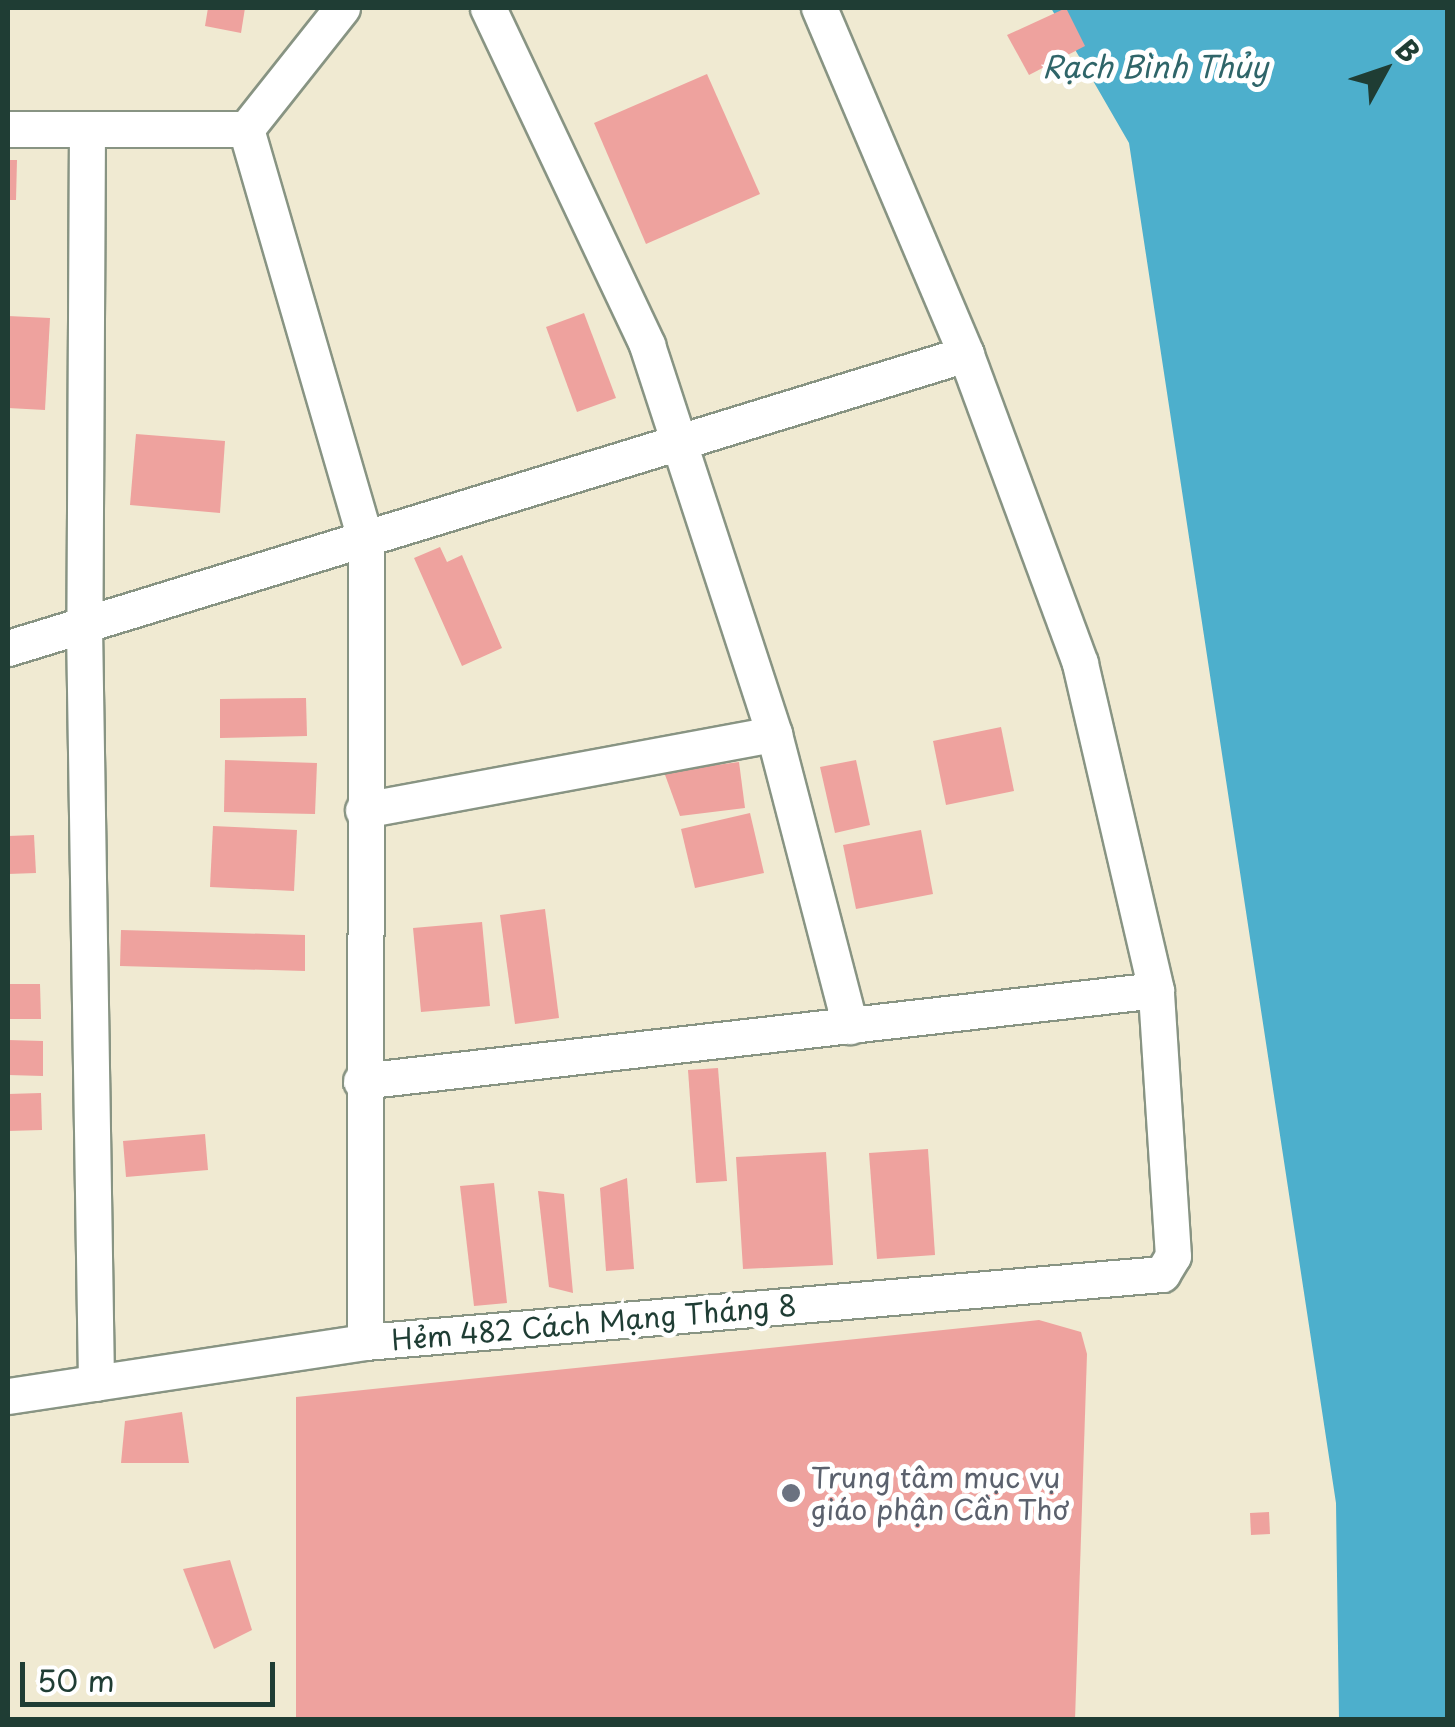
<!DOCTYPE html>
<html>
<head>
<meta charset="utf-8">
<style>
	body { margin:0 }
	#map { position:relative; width:1455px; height:1727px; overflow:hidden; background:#f0ead2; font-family:"Playpen Sans",sans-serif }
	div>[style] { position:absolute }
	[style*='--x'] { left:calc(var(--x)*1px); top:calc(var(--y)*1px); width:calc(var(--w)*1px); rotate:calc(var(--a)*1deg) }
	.water>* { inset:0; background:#4dafcc }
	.building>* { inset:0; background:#eea29e }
	.roads { filter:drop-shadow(2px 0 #889483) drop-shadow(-2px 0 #889483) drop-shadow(0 2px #889483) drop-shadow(0 -2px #889483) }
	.minor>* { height:35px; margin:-17.5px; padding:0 17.5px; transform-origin:17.5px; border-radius:17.5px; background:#fff }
	.dots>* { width:28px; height:28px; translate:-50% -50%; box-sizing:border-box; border:5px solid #fff; border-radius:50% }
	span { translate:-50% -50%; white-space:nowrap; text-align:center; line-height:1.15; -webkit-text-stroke:10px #fff; paint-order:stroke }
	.street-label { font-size:28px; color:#1f3d34 }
	.worship-label { font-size:28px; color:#5b616d }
	.left { translate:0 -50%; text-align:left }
	.water-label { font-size:30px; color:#2f6569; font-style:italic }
	.frame { position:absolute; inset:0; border:10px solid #1f3d34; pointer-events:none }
	.north { position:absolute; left:1335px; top:20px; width:100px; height:100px; -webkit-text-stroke:8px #fff; paint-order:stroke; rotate:50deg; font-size:28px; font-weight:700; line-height:40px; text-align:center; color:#1f3d34 }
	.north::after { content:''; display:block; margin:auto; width:35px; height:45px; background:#1f3d34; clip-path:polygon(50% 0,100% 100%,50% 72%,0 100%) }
	.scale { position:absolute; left:20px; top:1662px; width:255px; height:45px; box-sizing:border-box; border:5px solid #1f3d34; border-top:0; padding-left:12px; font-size:30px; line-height:35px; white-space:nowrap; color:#1f3d34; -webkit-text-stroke:8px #fff; paint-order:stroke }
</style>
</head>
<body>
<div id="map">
	<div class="water">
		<div style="clip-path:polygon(1051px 8px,1447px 8px,1447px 1719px,1339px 1719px,1336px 1503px,1129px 143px)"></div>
	</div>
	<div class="building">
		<div style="clip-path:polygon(208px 8px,245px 8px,241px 33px,205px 26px)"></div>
		<div style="clip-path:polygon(1066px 8px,1085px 46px,1029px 75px,1007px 35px)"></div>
		<div style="clip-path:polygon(707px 74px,760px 194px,646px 244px,594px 123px)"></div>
		<div style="clip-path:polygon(8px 160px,17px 160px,16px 200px,8px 200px)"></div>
		<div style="clip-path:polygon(584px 313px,616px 398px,577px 412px,546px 327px)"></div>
		<div style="clip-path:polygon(8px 316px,50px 318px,45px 410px,8px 408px)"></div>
		<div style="clip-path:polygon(136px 434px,225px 441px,220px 513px,130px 505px)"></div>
		<div style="clip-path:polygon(440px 547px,447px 562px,462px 555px,502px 648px,462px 666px,414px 558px)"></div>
		<div style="clip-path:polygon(306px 698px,307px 736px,220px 738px,220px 699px)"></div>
		<div style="clip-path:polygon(1001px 727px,1014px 791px,946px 805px,933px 741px)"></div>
		<div style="clip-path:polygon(225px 760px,317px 763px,315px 814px,224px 812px)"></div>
		<div style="clip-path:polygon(856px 760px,870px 825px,835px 833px,820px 767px)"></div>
		<div style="clip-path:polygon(739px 762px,745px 808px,680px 816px,664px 772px)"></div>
		<div style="clip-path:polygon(750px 813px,764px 873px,695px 888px,681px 829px)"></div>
		<div style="clip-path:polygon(213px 826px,297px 830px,294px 891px,210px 887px)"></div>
		<div style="clip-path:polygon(921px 830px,933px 894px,856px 909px,843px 845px)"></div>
		<div style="clip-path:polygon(34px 835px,36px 873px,8px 874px,8px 836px)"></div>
		<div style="clip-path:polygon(545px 909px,559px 1018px,515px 1024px,500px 915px)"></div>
		<div style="clip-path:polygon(482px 922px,490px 1006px,421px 1012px,413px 928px)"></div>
		<div style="clip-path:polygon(121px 930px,305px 935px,305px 971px,120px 966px)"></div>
		<div style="clip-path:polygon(8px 984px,40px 984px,41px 1019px,8px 1019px)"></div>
		<div style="clip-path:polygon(8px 1040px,43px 1041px,43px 1076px,8px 1075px)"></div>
		<div style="clip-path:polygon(718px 1068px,727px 1181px,696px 1183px,688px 1070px)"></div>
		<div style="clip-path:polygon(41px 1093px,42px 1130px,8px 1131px,8px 1094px)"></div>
		<div style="clip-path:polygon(205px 1134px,208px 1170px,126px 1177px,123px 1141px)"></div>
		<div style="clip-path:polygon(928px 1149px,935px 1255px,877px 1259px,869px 1153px)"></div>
		<div style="clip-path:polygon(826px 1152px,833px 1265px,743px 1269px,736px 1157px)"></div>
		<div style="clip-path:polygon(627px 1178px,634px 1269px,606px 1271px,600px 1188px)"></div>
		<div style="clip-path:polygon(494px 1183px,507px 1303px,474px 1306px,460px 1186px)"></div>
		<div style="clip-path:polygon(538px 1191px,564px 1194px,573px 1293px,549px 1287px)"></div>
		<div style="clip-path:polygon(1039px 1320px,1081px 1332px,1087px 1354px,1075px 1720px,296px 1720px,296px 1397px)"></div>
		<div style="clip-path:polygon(182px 1412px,189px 1463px,121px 1463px,125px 1421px)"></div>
		<div style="clip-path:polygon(1269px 1512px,1270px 1534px,1251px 1535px,1250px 1513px)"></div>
		<div style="clip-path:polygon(230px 1560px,252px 1630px,214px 1649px,183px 1569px)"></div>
	</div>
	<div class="roads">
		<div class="minor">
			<div style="--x:342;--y:8;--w:154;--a:128.4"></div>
			<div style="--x:246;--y:129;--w:430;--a:73.8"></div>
			<div style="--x:366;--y:542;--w:800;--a:90.07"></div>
			<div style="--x:488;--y:8;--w:373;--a:64.7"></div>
			<div style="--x:647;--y:345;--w:409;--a:71.9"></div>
			<div style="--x:774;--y:734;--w:302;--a:75.4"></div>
			<div style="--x:8;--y:129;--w:238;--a:0"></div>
			<div style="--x:87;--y:129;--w:497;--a:90.3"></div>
			<div style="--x:84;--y:626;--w:757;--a:89.09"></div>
			<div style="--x:8;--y:648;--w:1002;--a:-17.06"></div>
			<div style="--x:363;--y:810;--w:418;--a:-10.5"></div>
			<div style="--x:361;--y:1081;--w:800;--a:-6.53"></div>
			<div style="--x:8;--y:1396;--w:361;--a:-8.6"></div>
			<div style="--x:365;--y:1342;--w:800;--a:-4.88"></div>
			<div style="--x:1162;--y:1274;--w:21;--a:-59"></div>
			<div style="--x:1173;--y:1256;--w:267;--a:-93.7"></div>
			<div style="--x:1156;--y:990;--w:336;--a:-103.1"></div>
			<div style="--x:1080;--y:663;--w:329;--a:-110.3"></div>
			<div style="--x:966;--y:354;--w:376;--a:-113"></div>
		</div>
	</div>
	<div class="dots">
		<div style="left:791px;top:1493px;background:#6b7280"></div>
	</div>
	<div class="street-label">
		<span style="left:594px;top:1322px;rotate:-5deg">Hẻm 482 Cách Mạng Tháng 8</span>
	</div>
	<div class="worship-label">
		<span class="left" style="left:811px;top:1493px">Trung tâm mục vụ<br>giáo phận Cần Thơ</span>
	</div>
	<div class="water-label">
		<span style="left:1155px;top:66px">Rạch Bình Thủy</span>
	</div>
	<div class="frame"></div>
	<div class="north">B</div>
	<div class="scale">50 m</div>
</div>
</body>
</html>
